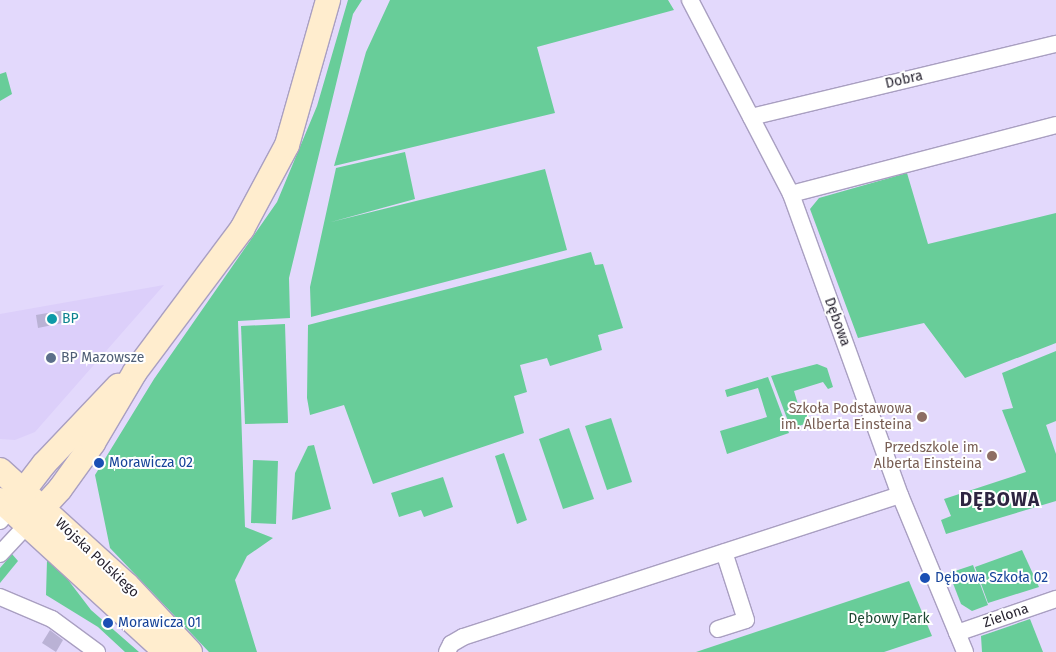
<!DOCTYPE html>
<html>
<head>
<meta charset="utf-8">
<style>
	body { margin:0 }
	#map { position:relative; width:1056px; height:652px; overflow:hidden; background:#e3d9fc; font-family:"Fira Sans",sans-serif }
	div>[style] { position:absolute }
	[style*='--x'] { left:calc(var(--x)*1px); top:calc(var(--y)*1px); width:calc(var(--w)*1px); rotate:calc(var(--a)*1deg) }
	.built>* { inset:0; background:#dccffa }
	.green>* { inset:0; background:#68cd99 }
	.building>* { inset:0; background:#bab2d5 }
	.roads { filter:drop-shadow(1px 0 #a99fc1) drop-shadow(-1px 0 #a99fc1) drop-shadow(0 1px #a99fc1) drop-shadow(0 -1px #a99fc1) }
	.street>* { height:16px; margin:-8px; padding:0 8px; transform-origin:8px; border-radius:8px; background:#fff }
	.secondary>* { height:24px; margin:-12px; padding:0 12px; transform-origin:12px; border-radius:12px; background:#ffedce }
	.dots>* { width:14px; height:14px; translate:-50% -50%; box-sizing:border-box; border:2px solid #fff; border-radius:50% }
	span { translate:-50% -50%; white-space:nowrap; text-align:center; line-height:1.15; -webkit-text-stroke:4px #fff; paint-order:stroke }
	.street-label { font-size:14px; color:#221e2b }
	.culture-label { font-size:14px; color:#0d838f }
	.left { translate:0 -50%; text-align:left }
	.service-label { font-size:14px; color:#4e5e75 }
	.education-label { font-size:14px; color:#785e54 }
	.right { translate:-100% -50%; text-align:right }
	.transit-label { font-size:14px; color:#164399 }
	.park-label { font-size:14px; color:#1d4732 }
	.district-label { font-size:19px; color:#2e2541; font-weight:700; letter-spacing:1px }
</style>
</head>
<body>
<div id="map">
	<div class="built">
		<div style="clip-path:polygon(164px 285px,35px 432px,15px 440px,0 439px,0 314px)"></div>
	</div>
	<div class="green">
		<div style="clip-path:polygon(348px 0,362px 0,353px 14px,289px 278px,290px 318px,238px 321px,245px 527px,273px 538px,247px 556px,235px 580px,257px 652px,209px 652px,110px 548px,95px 475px,154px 379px,277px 202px,317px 106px)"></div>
		<div style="clip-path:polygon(390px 0,668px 0,674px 10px,537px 47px,555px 113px,334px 166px,366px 52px)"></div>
		<div style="clip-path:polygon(6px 72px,12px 94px,0 101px,0 74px)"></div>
		<div style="clip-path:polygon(405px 152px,415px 199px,331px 222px,545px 169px,567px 250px,311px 317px,310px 287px,336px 168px)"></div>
		<div style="clip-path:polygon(907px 173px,928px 244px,1056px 213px,1056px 343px,965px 378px,924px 323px,858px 338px,810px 209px,819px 198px)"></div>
		<div style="clip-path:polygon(591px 252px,595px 265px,603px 264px,623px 328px,598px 335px,602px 350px,550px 366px,547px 358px,520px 365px,527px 392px,514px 396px,524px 433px,373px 484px,344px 405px,310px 415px,307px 398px,308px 325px)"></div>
		<div style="clip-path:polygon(285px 324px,288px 423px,245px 424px,241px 326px)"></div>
		<div style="clip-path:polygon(1056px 351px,1056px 421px,1046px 425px,1056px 454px,1056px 501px,946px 534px,941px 520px,951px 516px,944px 499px,1026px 472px,1002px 410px,1013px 408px,1002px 373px)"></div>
		<div style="clip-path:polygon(817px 364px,827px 368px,833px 387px,828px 389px,823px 382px,794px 391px,800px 411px,806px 409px,810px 422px,791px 429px,771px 376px)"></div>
		<div style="clip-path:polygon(768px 377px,789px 433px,727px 454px,720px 431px,767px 417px,758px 388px,727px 397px,725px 390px)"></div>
		<div style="clip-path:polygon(611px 418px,632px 482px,607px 490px,585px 426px)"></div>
		<div style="clip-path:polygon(569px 428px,594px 499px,563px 509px,539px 439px)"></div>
		<div style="clip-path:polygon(314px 445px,331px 509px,292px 520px,295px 473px,308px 446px)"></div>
		<div style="clip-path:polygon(504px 453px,527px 520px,517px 524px,495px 456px)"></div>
		<div style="clip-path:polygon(253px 460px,278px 461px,276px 524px,251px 523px)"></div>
		<div style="clip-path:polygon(443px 477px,453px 507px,424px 517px,421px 510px,399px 517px,391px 493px)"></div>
		<div style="clip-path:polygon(1022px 550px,1039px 587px,988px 603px,975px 567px)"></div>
		<div style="clip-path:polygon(12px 554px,18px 561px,0 583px,0 568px)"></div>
		<div style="clip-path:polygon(47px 560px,62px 572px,91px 610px,139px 652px,125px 652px,98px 627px,46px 595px)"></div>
		<div style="clip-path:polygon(973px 565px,988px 605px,972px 611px,961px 604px,949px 573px)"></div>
		<div style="clip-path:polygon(909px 581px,932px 636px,884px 652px,696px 652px)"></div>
		<div style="clip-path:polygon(1030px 619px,1043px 652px,982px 652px,981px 636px)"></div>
	</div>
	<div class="building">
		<div style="clip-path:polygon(65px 310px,67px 322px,38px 328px,36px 315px)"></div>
		<div style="clip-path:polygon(50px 630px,63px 640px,56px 652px,42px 643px)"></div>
	</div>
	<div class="roads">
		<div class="street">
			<div style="--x:690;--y:0;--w:219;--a:62.5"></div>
			<div style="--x:791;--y:194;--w:320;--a:70.1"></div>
			<div style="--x:900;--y:495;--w:170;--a:67.5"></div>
			<div style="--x:751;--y:117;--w:314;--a:-13.5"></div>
			<div style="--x:791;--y:194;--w:274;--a:-14.6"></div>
			<div style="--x:0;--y:521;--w:16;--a:-52"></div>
			<div style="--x:0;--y:554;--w:41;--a:-47"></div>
			<div style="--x:0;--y:597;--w:56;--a:22.9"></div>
			<div style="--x:52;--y:619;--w:56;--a:36.3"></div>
			<div style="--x:718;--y:629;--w:29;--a:-18"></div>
			<div style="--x:746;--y:620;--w:71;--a:-107.9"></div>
			<div style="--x:957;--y:633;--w:105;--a:-19"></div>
			<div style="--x:447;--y:652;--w:9;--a:-63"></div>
			<div style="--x:451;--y:644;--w:14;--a:-30"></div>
			<div style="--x:463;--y:637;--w:459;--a:-18"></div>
		</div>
		<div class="secondary">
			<div style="--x:0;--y:470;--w:171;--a:42.2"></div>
			<div style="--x:127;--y:585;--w:92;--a:46.8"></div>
			<div style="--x:0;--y:500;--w:225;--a:42.5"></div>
			<div style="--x:14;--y:503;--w:49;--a:-52.4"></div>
			<div style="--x:44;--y:464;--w:108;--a:-46.5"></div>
			<div style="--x:28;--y:524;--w:47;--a:-47.6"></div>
			<div style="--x:60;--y:489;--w:57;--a:-54.3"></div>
			<div style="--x:93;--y:443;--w:82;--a:-59.4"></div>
			<div style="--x:135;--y:372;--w:179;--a:-53.2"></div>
			<div style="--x:242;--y:229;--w:95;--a:-61.8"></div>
			<div style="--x:287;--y:145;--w:151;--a:-74.2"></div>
		</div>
	</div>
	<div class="dots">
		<div style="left:52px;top:319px;background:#0f9aa8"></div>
		<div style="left:51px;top:358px;background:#5c6f8a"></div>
		<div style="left:922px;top:417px;background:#8d6e63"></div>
		<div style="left:992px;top:456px;background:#8d6e63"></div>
		<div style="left:99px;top:463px;background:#1a4fb4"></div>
		<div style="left:925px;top:578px;background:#1a4fb4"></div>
		<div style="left:108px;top:623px;background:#1a4fb4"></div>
	</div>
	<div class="street-label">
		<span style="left:904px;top:80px;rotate:-13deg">Dobra</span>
		<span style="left:837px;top:322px;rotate:70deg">Dębowa</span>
		<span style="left:97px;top:558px;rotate:43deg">Wojska Polskiego</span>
		<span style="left:1006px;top:616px;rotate:-19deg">Zielona</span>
	</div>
	<div class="culture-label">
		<span class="left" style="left:62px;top:319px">BP</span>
	</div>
	<div class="service-label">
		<span class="left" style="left:61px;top:358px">BP Mazowsze</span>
	</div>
	<div class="education-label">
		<span class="right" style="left:912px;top:417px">Szkoła Podstawowa<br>im. Alberta Einsteina</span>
		<span class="right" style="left:982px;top:456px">Przedszkole im.<br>Alberta Einsteina</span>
	</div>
	<div class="transit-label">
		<span class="left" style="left:109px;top:463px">Morawicza 02</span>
		<span class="left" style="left:935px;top:578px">Dębowa Szkoła 02</span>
		<span class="left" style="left:118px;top:623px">Morawicza 01</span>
	</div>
	<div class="park-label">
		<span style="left:889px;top:619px">Dębowy Park</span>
	</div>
	<div class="district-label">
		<span style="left:1000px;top:500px">DĘBOWA</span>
	</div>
</div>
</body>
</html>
